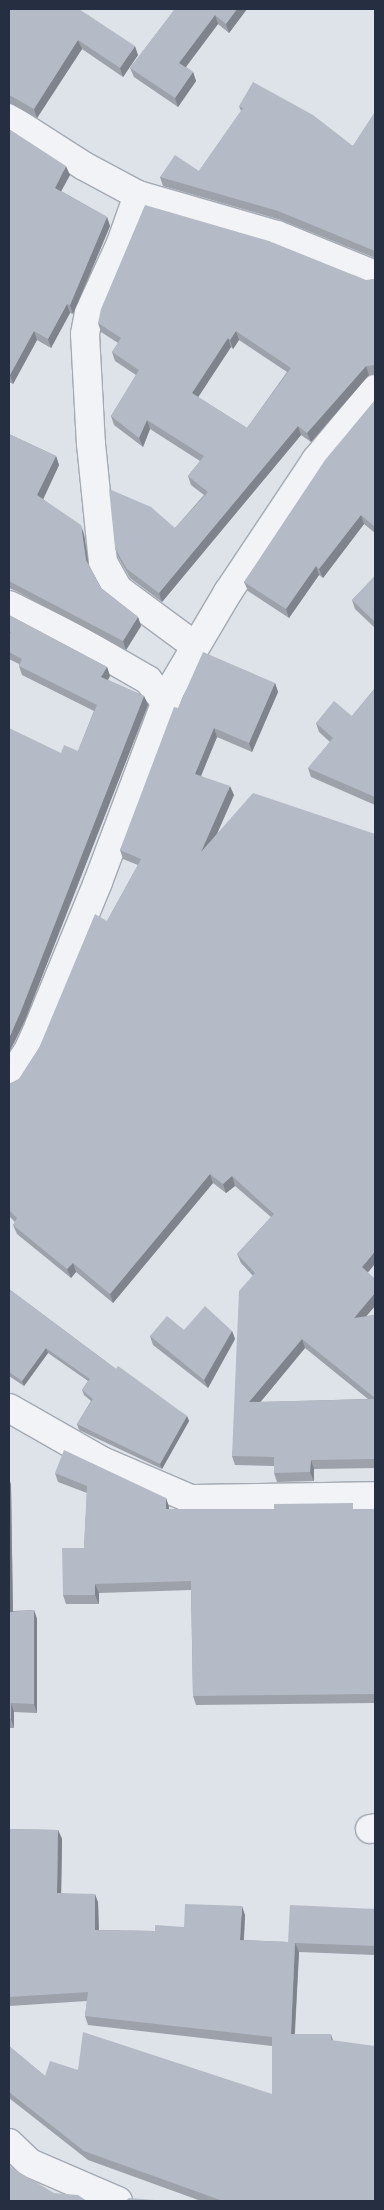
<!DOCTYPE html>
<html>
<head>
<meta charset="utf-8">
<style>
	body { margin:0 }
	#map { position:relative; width:384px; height:2210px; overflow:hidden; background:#dee2e9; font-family:Jost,sans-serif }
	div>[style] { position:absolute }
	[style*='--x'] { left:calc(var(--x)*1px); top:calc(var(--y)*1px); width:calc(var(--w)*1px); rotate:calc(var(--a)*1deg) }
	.roads { filter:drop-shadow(1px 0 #a3a9b3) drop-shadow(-1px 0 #a3a9b3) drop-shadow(0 1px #a3a9b3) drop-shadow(0 -1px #a3a9b3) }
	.minor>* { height:28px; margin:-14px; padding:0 14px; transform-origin:14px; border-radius:14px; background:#f1f3f7 }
	.tertiary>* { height:28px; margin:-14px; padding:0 14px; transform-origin:14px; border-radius:14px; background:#f1f3f7 }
	.wall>* { inset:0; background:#9ca1aa }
	.shaded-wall>* { inset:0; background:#7f838b }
	.building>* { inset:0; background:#b5bbc6 }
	span { translate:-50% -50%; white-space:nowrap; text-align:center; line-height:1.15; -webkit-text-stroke:5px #eef1f6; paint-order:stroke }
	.frame { position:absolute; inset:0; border:10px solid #262f41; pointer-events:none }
</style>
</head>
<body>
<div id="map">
	<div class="roads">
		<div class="minor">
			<div style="--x:9;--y:118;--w:89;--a:32.6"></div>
			<div style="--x:84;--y:166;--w:61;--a:28.2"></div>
			<div style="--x:138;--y:195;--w:145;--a:16.1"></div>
			<div style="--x:277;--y:235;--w:106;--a:22.2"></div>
			<div style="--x:138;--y:195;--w:51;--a:109.5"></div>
			<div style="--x:121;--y:243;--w:77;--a:114.6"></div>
			<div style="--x:89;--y:313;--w:21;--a:101"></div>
			<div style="--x:85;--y:334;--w:110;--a:86.9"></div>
			<div style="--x:91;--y:444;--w:119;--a:84.2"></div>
			<div style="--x:103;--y:562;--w:31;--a:61"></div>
			<div style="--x:118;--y:589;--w:96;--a:36.5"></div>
			<div style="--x:9;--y:605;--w:74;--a:26.6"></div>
			<div style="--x:75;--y:638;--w:84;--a:29.9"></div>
			<div style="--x:148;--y:680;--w:28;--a:52"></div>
			<div style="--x:9;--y:1079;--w:34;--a:-56"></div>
			<div style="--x:28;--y:1051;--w:27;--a:-66"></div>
			<div style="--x:39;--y:1026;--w:156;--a:-67.7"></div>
			<div style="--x:98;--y:882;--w:205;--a:-69.4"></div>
			<div style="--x:170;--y:690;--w:114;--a:-59.4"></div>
			<div style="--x:228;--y:592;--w:159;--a:-56.3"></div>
			<div style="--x:316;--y:460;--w:92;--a:-50.3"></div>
			<div style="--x:370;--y:1829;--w:5;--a:-11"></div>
			<div style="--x:9;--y:2143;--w:29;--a:44"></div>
			<div style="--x:30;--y:2163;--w:96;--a:23.4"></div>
		</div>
		<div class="tertiary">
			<div style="--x:9;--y:1408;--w:105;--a:29.7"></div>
			<div style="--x:100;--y:1460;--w:99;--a:23.2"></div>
			<div style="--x:191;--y:1499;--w:184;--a:-0.9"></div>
		</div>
	</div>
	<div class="wall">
		<div style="clip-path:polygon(9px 9px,138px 55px,123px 77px,82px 49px,37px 118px,9px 103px)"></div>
		<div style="clip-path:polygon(175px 9px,247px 9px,229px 33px,218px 24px,186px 67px,193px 72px,196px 81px,178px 107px,134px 77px,130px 68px)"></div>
		<div style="clip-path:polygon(239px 106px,353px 146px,375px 112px,375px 258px,281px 220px,163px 186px,160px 177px,199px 171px,241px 111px)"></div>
		<div style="clip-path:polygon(9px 129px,70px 175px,61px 191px,107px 217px,110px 226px,73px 314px,70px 313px,51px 348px,37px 340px,13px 384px,9px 382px)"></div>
		<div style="clip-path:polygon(evenodd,375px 279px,375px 374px,369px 375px,311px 442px,301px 435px,162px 602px,130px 578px,118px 557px,115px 548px,175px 528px,204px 495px,191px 485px,188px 476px,200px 461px,150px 429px,143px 447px,114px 425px,111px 416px,136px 375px,115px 361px,112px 352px,118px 343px,101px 332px,98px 323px,375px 279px,239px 340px,287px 372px,247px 428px,198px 397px,231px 347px,233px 349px,239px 340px)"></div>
		<div style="clip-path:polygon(375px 400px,375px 533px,364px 524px,323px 578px,319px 575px,289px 618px,248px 591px,244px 582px)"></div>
		<div style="clip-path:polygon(9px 434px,56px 456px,59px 465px,43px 499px,84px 534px,89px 565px,101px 588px,138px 617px,141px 626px,126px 650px,16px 591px,9px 588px)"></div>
		<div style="clip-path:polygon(375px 576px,375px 628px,355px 609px,352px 600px)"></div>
		<div style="clip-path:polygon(9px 615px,107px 667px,110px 676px,108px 680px,144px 696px,148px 705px,25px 1020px,14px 1043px,61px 753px,78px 751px,94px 711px,22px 675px,19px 666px,19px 664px,9px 659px)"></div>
		<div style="clip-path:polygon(evenodd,275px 683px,278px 692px,252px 752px,217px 737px,201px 776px,234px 795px,216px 836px,368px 1273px,375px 1279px,375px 1306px,366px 1316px,375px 1315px,375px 1468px,314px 1469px,314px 1481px,277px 1482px,274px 1473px,274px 1466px,235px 1465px,232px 1456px,253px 1276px,241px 1263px,237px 1254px,271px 1217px,235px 1186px,226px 1193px,213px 1183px,113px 1303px,76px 1272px,71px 1278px,17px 1234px,13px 1225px,15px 1222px,9px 1216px,9px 1084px,19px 1079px,39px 1048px,107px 921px,138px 865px,123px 859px,120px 850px,178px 708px,275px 683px,305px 1348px,368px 1399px,260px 1402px,305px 1348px)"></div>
		<div style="clip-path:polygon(375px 688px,375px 805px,311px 777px,308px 768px,330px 742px,319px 732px,316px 723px,352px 716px)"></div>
		<div style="clip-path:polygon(9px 1289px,116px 1369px,187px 1416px,189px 1421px,162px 1469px,79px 1430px,77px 1424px,91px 1401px,84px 1395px,82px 1390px,88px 1381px,48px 1353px,24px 1386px,9px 1376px)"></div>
		<div style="clip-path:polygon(184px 1330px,232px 1331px,235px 1339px,208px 1388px,153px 1345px,150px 1336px)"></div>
		<div style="clip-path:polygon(55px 1473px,166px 1498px,169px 1507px,169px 1509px,375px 1509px,375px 1703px,196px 1705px,193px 1696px,191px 1590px,99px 1593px,99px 1604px,66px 1604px,63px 1595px,84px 1548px,87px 1493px,58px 1482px)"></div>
		<div style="clip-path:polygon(9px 1478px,11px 1485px,13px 1611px,34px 1610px,37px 1619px,37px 1713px,14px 1712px,14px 1728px,9px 1728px)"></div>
		<div style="clip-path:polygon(9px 1829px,58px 1830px,62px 1839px,61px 1893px,98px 1902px,99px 1930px,155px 1931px,184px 1927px,245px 1915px,244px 1940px,288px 1942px,375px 1909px,375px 1955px,299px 1952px,295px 2034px,331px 2034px,333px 2040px,375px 2201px,201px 2201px,88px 2160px,9px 2098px,9px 2046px,45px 2076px,78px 2070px,272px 2094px,272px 2046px,88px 2025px,85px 2016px,87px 2001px,9px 2006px)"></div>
	</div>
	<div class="shaded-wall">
		<div style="clip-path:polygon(237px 9px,247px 9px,229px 33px,226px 24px)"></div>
		<div style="clip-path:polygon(215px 15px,218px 24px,182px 72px,179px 63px)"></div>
		<div style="clip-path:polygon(78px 40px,82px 49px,37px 118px,34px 109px)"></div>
		<div style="clip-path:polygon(135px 46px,138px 55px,123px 77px,120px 68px)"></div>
		<div style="clip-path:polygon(193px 72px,196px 81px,178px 107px,175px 98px)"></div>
		<div style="clip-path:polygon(66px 166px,70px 175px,58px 197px,55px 188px)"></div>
		<div style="clip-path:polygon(107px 217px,110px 226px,73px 314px,70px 305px)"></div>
		<div style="clip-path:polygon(67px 304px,70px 313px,51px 348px,48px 339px)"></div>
		<div style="clip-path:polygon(34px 331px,37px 340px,13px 384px,10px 375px)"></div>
		<div style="clip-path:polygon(236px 331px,239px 340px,233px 349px,230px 340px)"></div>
		<div style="clip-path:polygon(228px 338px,231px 347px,195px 402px,192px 393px)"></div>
		<div style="clip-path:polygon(366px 366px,369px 375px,311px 442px,307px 433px)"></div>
		<div style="clip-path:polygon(147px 420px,150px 429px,143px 447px,139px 438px)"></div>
		<div style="clip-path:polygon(298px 426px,301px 435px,162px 602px,159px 593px)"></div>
		<div style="clip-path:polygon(56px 456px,59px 465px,41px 504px,37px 495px)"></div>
		<div style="clip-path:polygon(361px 515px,364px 524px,323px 578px,319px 569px)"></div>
		<div style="clip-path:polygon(81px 525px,84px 534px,89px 569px,86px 560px)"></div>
		<div style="clip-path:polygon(316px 566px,319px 575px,289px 618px,286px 609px)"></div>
		<div style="clip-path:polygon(138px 617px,141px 626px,126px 650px,123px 641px)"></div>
		<div style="clip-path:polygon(107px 667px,110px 676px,104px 686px,101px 677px)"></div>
		<div style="clip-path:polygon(275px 683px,278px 692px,252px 752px,249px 743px)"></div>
		<div style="clip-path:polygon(144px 696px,148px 705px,25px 1020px,14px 1043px,9px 1052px,9px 1038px)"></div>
		<div style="clip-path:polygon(214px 728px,217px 737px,198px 783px,195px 774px)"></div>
		<div style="clip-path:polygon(230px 786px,234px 795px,205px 861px,201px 852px)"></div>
		<div style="clip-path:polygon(210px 1174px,213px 1183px,113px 1303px,110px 1294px)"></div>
		<div style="clip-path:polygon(232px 1176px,235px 1186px,226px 1193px,223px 1184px)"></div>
		<div style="clip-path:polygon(375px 1251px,375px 1264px,365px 1276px,362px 1267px)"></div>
		<div style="clip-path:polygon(73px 1263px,76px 1272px,71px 1278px,67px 1269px)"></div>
		<div style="clip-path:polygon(375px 1293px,375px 1306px,357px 1327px,354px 1318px)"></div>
		<div style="clip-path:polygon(232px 1331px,235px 1339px,208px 1388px,204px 1380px)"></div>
		<div style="clip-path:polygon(302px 1339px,305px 1348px,253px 1411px,249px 1402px)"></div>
		<div style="clip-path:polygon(46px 1348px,48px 1353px,24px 1386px,22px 1381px)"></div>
		<div style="clip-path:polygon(187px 1416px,189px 1421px,162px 1469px,160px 1464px)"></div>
		<div style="clip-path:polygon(311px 1460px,314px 1469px,314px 1481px,310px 1472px)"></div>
		<div style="clip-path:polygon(9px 1478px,11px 1485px,13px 1621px,10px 1612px)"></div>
		<div style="clip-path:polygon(166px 1498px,169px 1507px,169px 1518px,166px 1509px)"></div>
		<div style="clip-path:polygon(95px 1584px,99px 1593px,99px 1604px,95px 1595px)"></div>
		<div style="clip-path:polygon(34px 1610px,37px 1619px,37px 1713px,34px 1704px)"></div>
		<div style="clip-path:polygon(11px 1703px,14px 1712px,14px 1728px,11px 1719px)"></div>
		<div style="clip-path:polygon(58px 1830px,62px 1839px,61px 1902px,57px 1893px)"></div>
		<div style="clip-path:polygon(95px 1894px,98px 1902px,99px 1939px,95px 1930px)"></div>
		<div style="clip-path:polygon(242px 1906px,245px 1915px,243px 1949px,240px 1940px)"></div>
		<div style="clip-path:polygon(295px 1943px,299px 1952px,294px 2043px,291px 2034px)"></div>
	</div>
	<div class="building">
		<div style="clip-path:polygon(9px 9px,79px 9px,135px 46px,120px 68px,78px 40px,34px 109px,9px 95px)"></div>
		<div style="clip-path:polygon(175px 9px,237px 9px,226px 24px,215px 15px,179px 63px,193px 72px,175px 98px,130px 68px)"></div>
		<div style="clip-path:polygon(253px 82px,313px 115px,353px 146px,375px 112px,375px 251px,278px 211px,160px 177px,175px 155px,199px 171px,243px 108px,239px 106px)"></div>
		<div style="clip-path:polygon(9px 129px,66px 166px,55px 188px,107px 217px,70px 305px,67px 304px,48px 339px,34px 331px,10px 375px,9px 375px)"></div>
		<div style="clip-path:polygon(evenodd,145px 205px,269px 241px,366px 280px,375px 279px,375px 365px,366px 366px,307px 433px,298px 426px,159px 593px,127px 569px,115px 548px,109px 489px,151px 507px,175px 528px,208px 492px,188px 476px,204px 456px,147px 420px,139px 438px,111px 416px,139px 370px,112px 352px,121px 338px,98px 323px,101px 309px,145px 205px,236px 331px,291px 368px,247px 428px,192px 393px,228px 338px,230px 340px,236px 331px)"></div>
		<div style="clip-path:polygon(375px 400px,375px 527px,361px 515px,319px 569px,316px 566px,286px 609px,244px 582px,325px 460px)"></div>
		<div style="clip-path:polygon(9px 434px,56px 456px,37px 495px,81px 525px,86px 560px,101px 588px,138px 617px,123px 641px,9px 581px)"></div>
		<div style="clip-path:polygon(375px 576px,375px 622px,352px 600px)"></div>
		<div style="clip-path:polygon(9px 615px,107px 667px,101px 677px,144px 696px,21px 1011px,11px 1034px,9px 1038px,9px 728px,61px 753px,64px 745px,78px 751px,97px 705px,19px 666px,22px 659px,9px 652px,9px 636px,11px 632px,9px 631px)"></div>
		<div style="clip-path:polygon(203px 652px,275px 683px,249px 743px,214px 728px,195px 774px,230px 786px,201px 852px,253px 793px,375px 834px,375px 1251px,362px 1267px,375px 1279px,375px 1293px,354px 1318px,375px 1315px,375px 1398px,302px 1339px,249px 1402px,375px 1399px,375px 1459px,311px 1460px,310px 1472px,274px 1473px,274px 1457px,232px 1456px,239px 1291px,255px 1273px,237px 1254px,274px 1214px,232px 1176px,223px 1184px,210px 1174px,110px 1294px,73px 1263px,67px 1269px,13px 1225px,17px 1218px,9px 1210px,9px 1084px,19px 1079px,39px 1048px,95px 914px,107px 921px,141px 859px,120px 850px,174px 707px,178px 708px)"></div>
		<div style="clip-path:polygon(375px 688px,375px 797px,308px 768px,333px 738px,316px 723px,334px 701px,352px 716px)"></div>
		<div style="clip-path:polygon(9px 1289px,116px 1369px,118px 1366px,187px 1416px,160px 1464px,77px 1424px,93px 1399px,82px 1390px,90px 1379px,46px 1348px,22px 1381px,9px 1372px)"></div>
		<div style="clip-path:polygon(205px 1306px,232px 1331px,204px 1380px,150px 1336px,167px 1316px,184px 1330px)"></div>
		<div style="clip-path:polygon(64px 1450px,166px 1498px,166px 1509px,274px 1509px,274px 1504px,353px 1503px,353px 1509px,375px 1509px,375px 1694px,193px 1696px,191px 1581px,95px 1584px,95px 1595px,63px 1595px,62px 1548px,84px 1548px,87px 1486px,55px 1473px)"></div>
		<div style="clip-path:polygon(9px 1535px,10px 1612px,34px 1610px,34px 1704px,11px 1703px,11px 1719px,9px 1719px)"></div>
		<div style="clip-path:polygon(9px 1829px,58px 1830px,57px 1893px,95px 1894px,95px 1930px,155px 1931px,155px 1925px,184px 1927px,185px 1904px,242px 1906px,240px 1940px,288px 1942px,290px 1905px,375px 1909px,375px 1946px,295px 1943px,291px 2034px,331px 2034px,331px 2040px,375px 2046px,375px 2201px,223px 2201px,84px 2151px,9px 2092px,9px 2046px,45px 2076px,50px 2061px,78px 2070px,83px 2032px,272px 2094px,272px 2037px,85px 2016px,88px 1992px,9px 1997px)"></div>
		<div style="clip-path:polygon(9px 2166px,54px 2193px,78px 2195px,87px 2201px,9px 2201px)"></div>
		<div style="clip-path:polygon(129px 2198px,167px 2201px,125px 2201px)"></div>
	</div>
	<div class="frame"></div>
</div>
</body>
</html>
